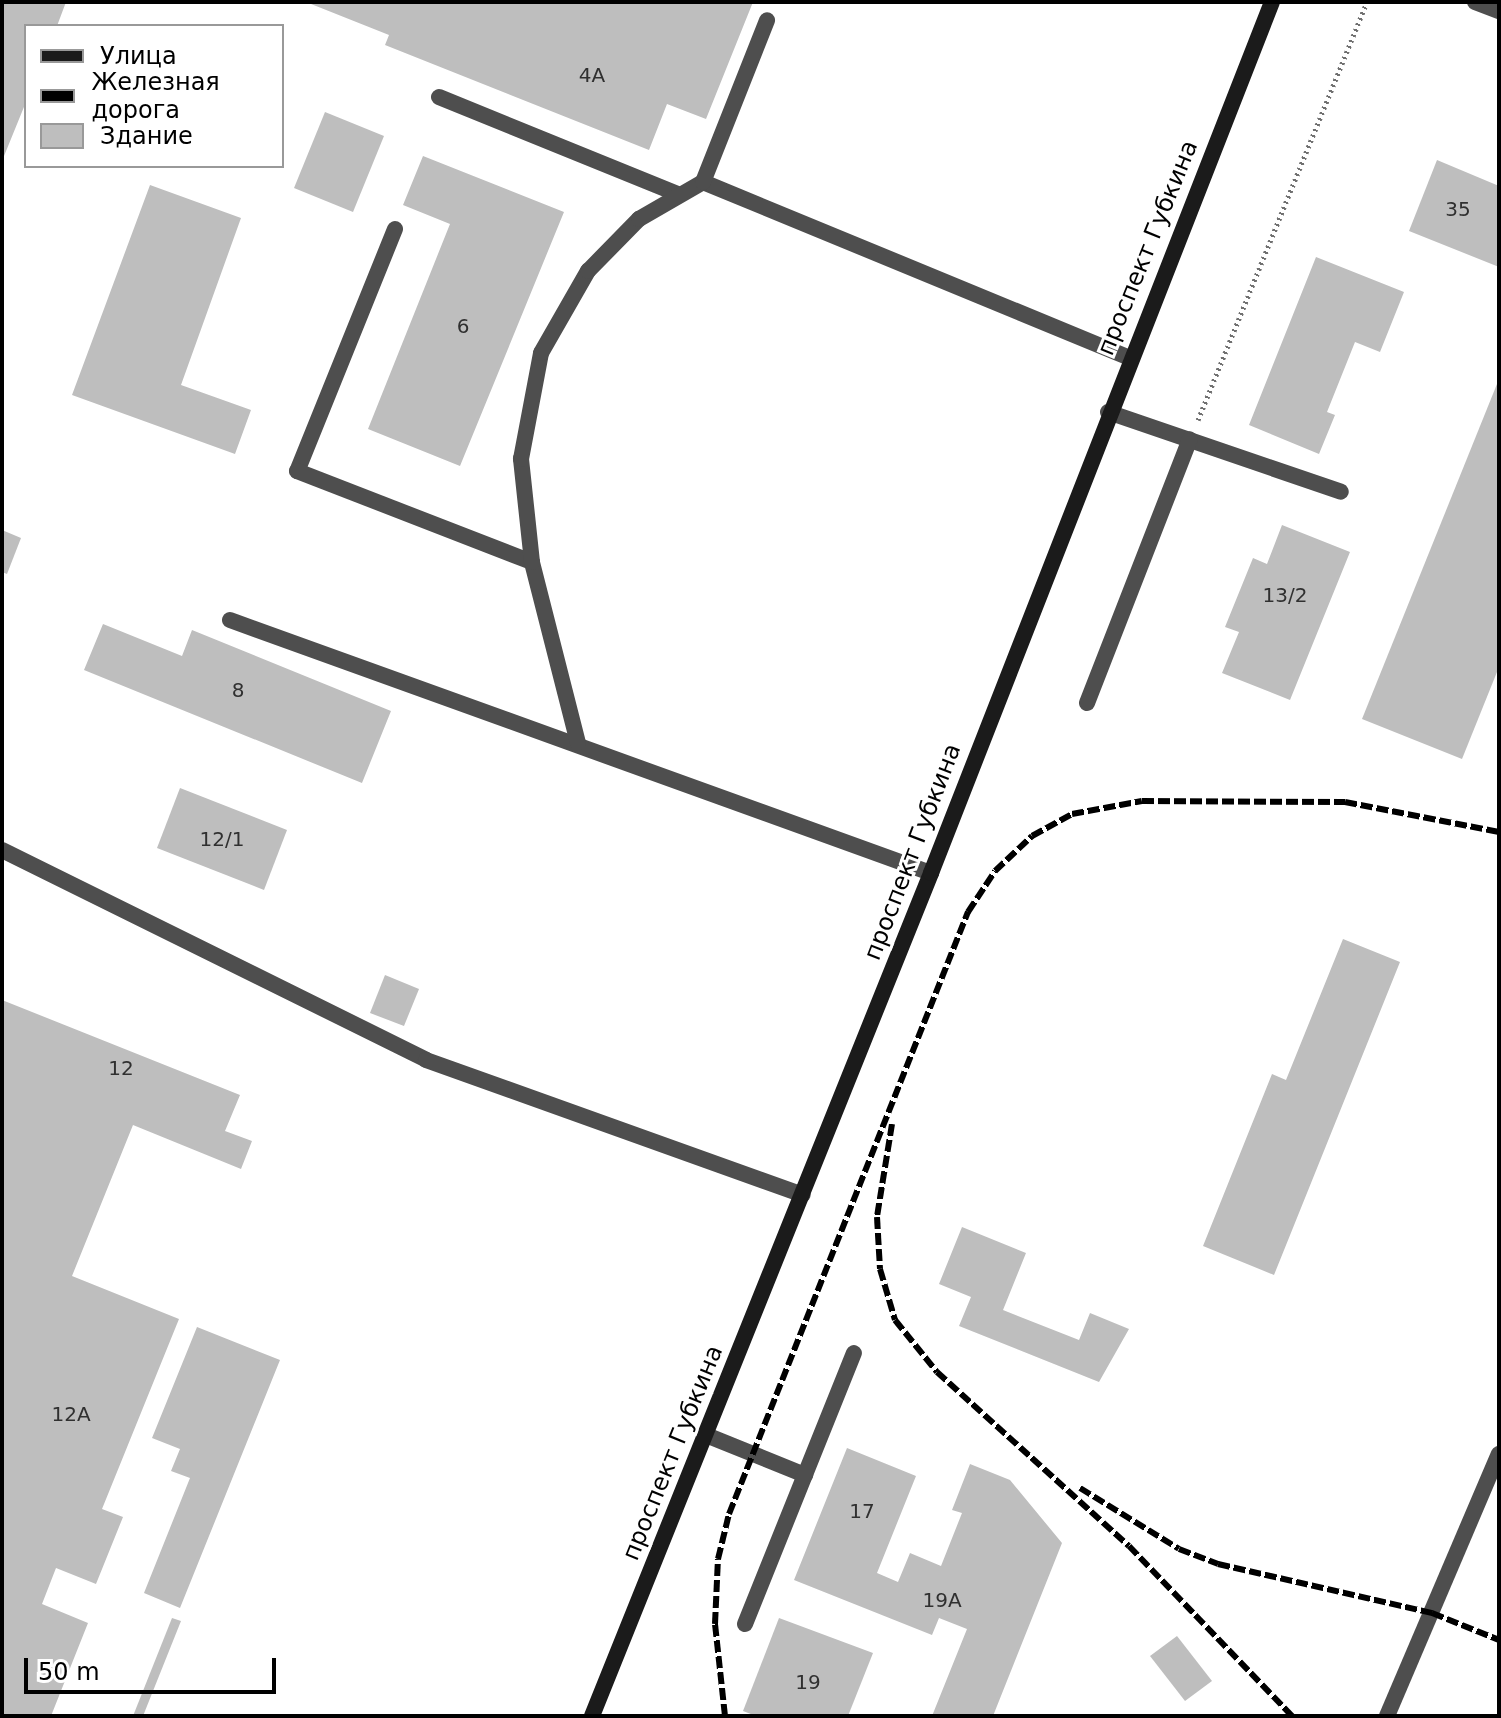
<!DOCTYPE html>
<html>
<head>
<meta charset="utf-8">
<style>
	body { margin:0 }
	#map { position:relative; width:1501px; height:1718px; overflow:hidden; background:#fff; font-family:"DejaVu Sans",sans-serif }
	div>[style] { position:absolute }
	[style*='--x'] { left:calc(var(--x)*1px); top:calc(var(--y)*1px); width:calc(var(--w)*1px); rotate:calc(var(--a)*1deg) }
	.building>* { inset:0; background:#bebebe }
	.path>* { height:5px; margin-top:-2.5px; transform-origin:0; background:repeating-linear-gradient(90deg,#707070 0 2px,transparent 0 6px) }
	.service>* { height:16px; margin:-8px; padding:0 8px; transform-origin:8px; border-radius:8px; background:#4e4e4e }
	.secondary>* { height:16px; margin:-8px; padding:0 8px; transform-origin:8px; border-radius:8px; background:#1b1b1b }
	.rail>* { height:6px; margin-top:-3px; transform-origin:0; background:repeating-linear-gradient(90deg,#000 0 12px,transparent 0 16px) }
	span { translate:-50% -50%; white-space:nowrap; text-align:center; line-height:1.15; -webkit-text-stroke:6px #fff; paint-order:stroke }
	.number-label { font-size:20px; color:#303030 }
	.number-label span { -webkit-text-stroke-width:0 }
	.street-label { font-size:24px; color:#000 }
	.frame { position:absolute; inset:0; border:4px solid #000; pointer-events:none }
	.legend { position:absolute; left:24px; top:24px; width:260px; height:144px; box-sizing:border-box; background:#fff; border:2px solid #999; margin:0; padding:10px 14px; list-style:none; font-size:24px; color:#000 }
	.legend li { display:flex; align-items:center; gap:16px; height:40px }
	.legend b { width:40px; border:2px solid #999 }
	.scale { position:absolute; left:24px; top:1658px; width:252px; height:36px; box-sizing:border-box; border:4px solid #000; border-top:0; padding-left:10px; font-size:24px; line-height:28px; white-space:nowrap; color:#000; -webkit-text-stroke:6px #fff; paint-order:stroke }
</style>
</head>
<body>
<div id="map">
	<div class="building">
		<div style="clip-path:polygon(2px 2px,66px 2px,57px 26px,26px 26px,26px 102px,2px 161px)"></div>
		<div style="clip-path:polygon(306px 2px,753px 2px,706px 119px,667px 104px,649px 150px,385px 45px,389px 35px)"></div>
		<div style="clip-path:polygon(325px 112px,384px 136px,353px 212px,294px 188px)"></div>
		<div style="clip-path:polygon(423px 156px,564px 212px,460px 466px,368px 429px,450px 224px,403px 205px)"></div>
		<div style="clip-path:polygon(1437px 160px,1499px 186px,1499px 267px,1409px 231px)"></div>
		<div style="clip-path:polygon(150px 185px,241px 218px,181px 385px,251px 410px,235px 454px,72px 395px)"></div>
		<div style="clip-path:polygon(1316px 257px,1404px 292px,1380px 352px,1355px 342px,1327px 412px,1335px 415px,1319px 454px,1249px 425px)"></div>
		<div style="clip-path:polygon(1499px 379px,1499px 667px,1462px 759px,1362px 719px)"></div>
		<div style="clip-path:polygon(1282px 525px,1350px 552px,1290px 700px,1222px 673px,1239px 632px,1225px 627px,1253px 558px,1267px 564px)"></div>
		<div style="clip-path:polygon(2px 530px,21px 538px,7px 574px,2px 572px)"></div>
		<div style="clip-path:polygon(103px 624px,182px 656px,192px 630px,391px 711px,362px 783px,84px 670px)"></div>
		<div style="clip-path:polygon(180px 788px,287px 830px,264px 890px,157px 848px)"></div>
		<div style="clip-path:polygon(1343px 939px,1400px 962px,1274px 1275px,1203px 1246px,1272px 1074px,1286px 1080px)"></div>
		<div style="clip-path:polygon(385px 975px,419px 989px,404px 1026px,370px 1013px)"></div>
		<div style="clip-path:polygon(2px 1000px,240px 1095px,225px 1131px,252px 1141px,241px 1169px,133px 1125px,72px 1276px,179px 1319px,102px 1509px,123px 1517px,96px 1584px,56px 1568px,42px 1604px,88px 1623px,51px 1716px,2px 1716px)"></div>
		<div style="clip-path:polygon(962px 1227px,1026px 1253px,1003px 1310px,1079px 1340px,1090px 1313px,1129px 1329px,1099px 1382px,959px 1326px,971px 1297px,939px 1284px)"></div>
		<div style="clip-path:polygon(197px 1327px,280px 1360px,180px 1608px,144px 1593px,190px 1478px,171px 1471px,180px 1449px,152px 1438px)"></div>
		<div style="clip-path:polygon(847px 1448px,916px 1476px,877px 1573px,898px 1582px,910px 1553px,941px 1566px,962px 1513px,952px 1510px,970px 1464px,1010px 1480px,1062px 1543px,993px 1716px,932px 1716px,967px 1629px,939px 1618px,932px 1635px,794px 1580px)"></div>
		<div style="clip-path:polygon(172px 1618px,181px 1621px,143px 1716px,133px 1716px)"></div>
		<div style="clip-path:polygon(779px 1618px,873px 1653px,848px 1716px,756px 1716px,743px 1711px)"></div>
		<div style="clip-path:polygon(1177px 1636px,1212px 1681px,1185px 1701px,1150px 1656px)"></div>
	</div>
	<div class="path">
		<div style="--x:1198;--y:420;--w:451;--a:-68"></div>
	</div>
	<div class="service">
		<div style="--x:1475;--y:2;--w:26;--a:21"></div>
		<div style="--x:439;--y:97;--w:258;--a:22.1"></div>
		<div style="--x:703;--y:182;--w:462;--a:22.4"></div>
		<div style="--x:395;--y:229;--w:261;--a:112"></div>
		<div style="--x:297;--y:471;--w:252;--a:21.2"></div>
		<div style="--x:1108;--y:412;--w:246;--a:18.9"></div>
		<div style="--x:230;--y:620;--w:745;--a:19.85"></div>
		<div style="--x:1087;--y:703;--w:283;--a:-68.7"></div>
		<div style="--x:578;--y:743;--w:187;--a:-104.3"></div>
		<div style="--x:532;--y:562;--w:104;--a:-96.1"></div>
		<div style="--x:521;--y:459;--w:108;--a:-79.3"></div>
		<div style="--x:541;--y:353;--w:95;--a:-60.2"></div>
		<div style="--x:588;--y:271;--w:73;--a:-45.6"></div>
		<div style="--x:639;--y:219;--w:74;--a:-30"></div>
		<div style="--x:703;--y:182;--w:174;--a:-68.4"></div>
		<div style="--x:2;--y:850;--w:473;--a:26.3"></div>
		<div style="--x:426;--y:1060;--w:400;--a:19.7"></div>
		<div style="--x:706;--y:1435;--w:107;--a:22"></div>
		<div style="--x:745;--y:1624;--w:292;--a:-68.1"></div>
		<div style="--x:1387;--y:1716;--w:285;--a:-66.9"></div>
	</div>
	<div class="secondary">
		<div style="--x:592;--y:1716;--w:909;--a:-68.09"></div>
		<div style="--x:931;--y:873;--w:935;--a:-68.62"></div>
	</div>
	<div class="rail">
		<div style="--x:892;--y:1124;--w:94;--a:99.2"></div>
		<div style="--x:877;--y:1217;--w:52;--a:86.7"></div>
		<div style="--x:880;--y:1269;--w:53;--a:73.6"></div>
		<div style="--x:895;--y:1320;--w:67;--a:51.1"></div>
		<div style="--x:937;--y:1372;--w:259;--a:42.2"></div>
		<div style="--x:1129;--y:1546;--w:236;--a:46.2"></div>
		<div style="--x:1080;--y:1488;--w:116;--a:31.6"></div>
		<div style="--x:1179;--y:1549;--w:42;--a:21"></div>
		<div style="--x:1218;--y:1564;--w:220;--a:12.9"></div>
		<div style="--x:1432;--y:1613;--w:72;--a:21.9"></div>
		<div style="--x:725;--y:1716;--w:93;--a:-96.2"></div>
		<div style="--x:715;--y:1624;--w:65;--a:-87.4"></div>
		<div style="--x:718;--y:1559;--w:46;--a:-76.3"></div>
		<div style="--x:729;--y:1514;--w:648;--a:-68.35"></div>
		<div style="--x:968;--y:912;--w:49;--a:-56.6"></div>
		<div style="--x:995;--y:871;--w:51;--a:-43.4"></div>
		<div style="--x:1032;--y:836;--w:46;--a:-28.8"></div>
		<div style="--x:1072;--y:814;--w:71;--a:-10.5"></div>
		<div style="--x:1142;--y:801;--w:203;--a:0.3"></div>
		<div style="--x:1345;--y:802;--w:157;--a:11"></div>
	</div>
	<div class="number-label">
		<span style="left:592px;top:75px">4А</span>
		<span style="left:1458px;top:209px">35</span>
		<span style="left:463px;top:326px">6</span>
		<span style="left:1285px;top:595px">13/2</span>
		<span style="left:238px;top:690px">8</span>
		<span style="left:222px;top:839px">12/1</span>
		<span style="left:121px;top:1068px">12</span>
		<span style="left:71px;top:1414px">12А</span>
		<span style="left:862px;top:1511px">17</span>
		<span style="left:942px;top:1600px">19А</span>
		<span style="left:808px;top:1682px">19</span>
	</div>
	<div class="street-label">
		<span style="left:1148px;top:248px;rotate:-68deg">проспект Губкина</span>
		<span style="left:913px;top:852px;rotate:-69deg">проспект Губкина</span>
		<span style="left:673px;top:1453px;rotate:-68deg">проспект Губкина</span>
	</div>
	<div class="frame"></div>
	<ul class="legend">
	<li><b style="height:10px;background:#1b1b1b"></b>Улица</li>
	<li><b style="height:10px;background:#000"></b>Железная дорога</li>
	<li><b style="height:22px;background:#bebebe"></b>Здание</li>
	</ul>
	<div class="scale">50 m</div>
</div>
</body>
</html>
